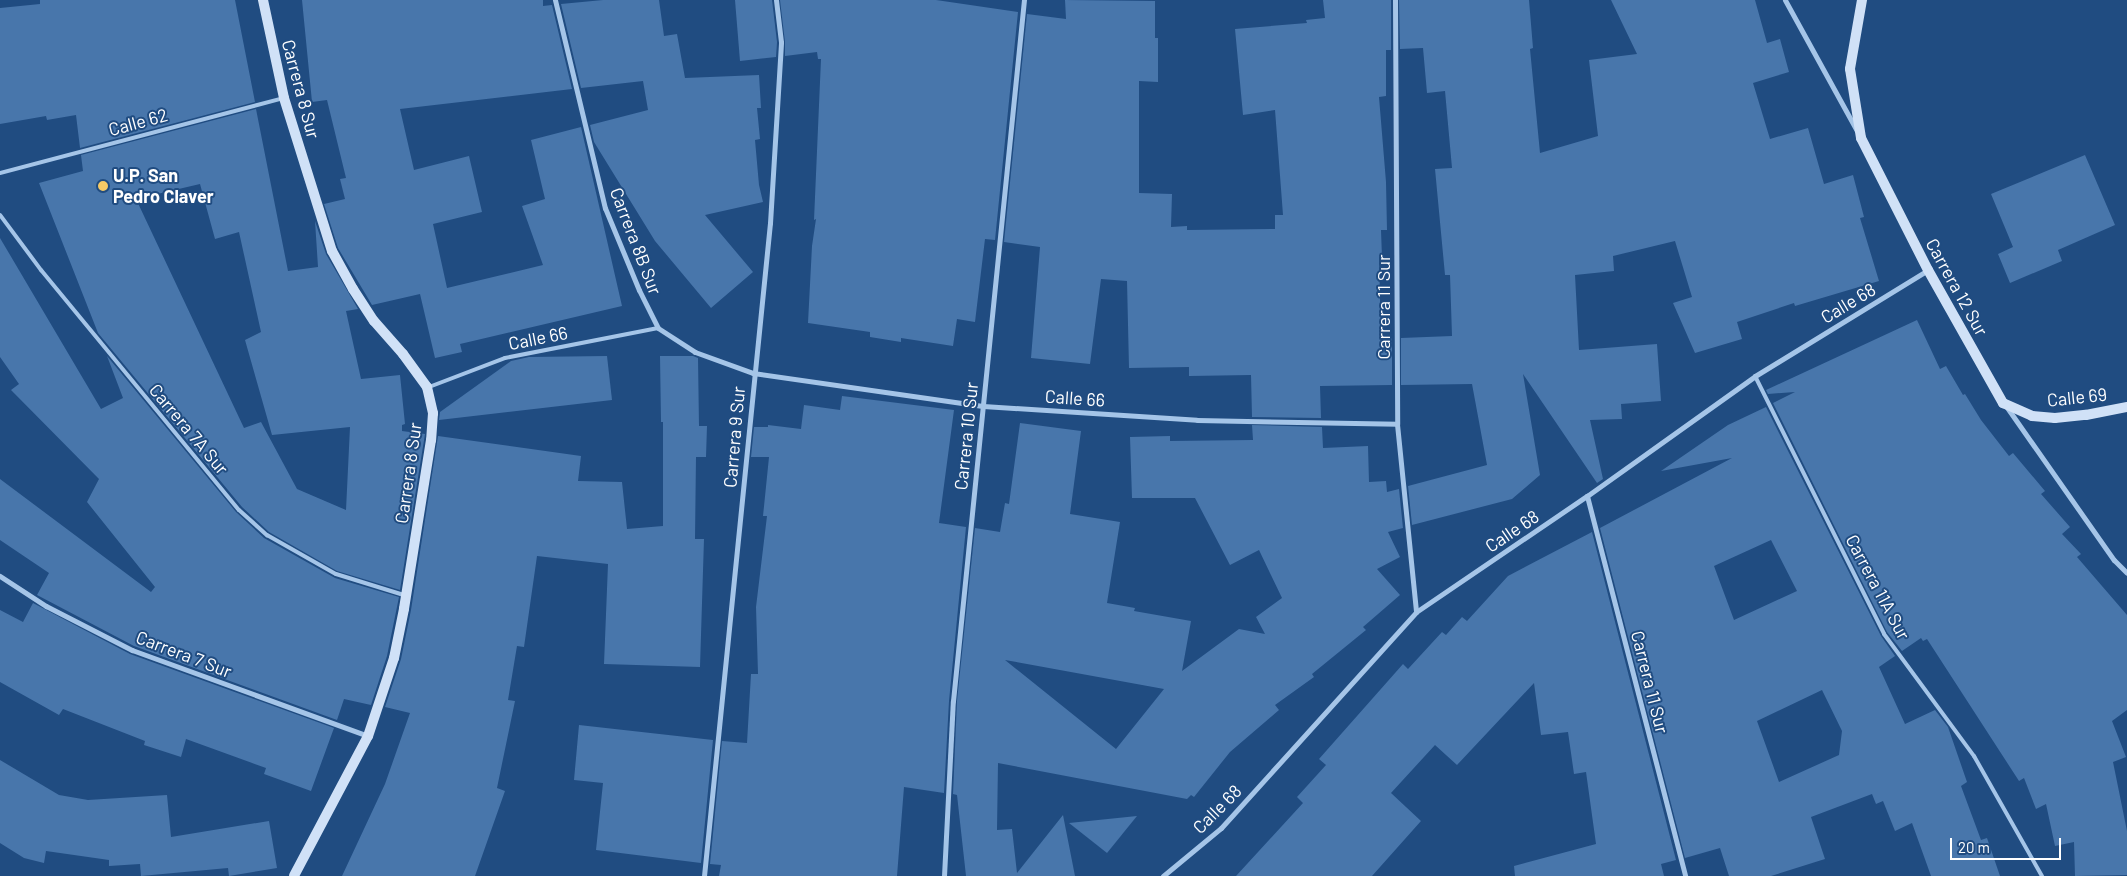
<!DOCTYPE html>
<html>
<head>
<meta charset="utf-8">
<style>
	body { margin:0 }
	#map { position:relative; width:2127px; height:876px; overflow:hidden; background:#204c81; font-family:Barlow,sans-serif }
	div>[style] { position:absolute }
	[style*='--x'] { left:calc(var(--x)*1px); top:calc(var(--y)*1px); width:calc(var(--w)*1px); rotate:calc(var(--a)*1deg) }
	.building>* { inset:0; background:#4876ab }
	.lane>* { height:4px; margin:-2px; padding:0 2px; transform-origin:2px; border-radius:2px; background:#a5c5e8 }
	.street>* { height:5px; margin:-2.5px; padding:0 2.5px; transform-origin:2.5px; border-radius:2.5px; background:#a5c5e8 }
	.secondary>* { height:10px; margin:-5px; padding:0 5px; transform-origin:5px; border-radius:5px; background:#d0e1f7 }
	.dots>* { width:14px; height:14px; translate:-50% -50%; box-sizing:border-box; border:2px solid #204c81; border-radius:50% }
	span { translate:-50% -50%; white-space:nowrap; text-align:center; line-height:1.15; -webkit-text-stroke:4px #204c81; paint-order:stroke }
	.street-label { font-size:18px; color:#fff }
	.poi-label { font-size:18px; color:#fff; font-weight:700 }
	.left { translate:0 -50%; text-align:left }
	.scale { position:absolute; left:1950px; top:838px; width:111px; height:22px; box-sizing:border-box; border:2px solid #fff; border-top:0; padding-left:6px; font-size:15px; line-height:18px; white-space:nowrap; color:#fff; -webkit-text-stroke:4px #204c81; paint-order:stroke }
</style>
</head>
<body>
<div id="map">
	<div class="building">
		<div style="clip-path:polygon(40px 0,235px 0,255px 102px,80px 148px,76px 115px,47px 120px,46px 116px,0 124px,0 8px,40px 4px)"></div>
		<div style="clip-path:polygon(302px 0,543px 0,543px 6px,552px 5px,572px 89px,400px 109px,414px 170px,469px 156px,482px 212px,433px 224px,447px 288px,543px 265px,522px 206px,545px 199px,531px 140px,581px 127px,622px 306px,460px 344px,462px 352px,435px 358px,420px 294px,372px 305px,338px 248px,324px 204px,345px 199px,340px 179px,346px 178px,327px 100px,312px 102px)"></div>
		<div style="clip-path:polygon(603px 0,659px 0,664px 36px,677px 34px,685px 78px,759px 75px,761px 108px,757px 108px,760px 139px,755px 140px,759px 185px,763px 202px,705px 215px,753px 272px,711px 308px,655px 241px,594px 142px,590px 125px,648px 110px,643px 81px,581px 88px,561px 4px)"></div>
		<div style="clip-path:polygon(735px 0,772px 0,777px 42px,776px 57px,740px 61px)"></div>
		<div style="clip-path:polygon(780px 0,936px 0,1018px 12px,995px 240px,985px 239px,975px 322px,957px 319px,953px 346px,901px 338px,901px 342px,870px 337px,870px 332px,808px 323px,812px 246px,816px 219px,814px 220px,821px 59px,818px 59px,817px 52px,785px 56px,785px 42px)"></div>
		<div style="clip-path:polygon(1065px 0,1155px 1px,1155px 38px,1158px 38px,1158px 82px,1139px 81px,1139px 193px,1172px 194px,1171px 227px,1187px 226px,1187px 230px,1275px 229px,1275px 215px,1283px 215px,1275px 110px,1243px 115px,1235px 29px,1307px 23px,1306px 20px,1325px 18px,1323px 0,1391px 0,1391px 50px,1386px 50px,1386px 96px,1379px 97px,1386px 182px,1387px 230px,1381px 230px,1382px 257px,1379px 257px,1381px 338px,1392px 338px,1392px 385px,1320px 386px,1321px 418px,1252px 417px,1251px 375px,1189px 376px,1189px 367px,1129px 368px,1127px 281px,1101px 279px,1090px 364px,1031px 358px,1040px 247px,1004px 242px,1027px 14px,1066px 19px)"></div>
		<div style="clip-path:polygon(1399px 0,1529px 0,1533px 48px,1530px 49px,1540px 153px,1598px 136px,1589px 60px,1637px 54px,1611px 0,1755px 0,1767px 43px,1780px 39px,1789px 72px,1753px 83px,1770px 139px,1808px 128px,1824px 184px,1853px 175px,1864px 217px,1860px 218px,1879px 281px,1795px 306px,1794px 303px,1737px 322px,1742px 339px,1695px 353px,1673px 303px,1692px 297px,1675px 241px,1613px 256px,1614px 271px,1575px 275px,1579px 350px,1657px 344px,1661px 401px,1621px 404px,1622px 419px,1590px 420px,1603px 479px,1597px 483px,1523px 374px,1540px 475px,1512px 499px,1412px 525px,1408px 486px,1487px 465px,1472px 384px,1401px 385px,1401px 338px,1452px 336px,1450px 275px,1445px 275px,1435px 169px,1452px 168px,1445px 91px,1427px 93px,1423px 48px,1400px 49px)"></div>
		<div style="clip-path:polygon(evenodd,256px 109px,288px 271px,318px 267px,315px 221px,326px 254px,358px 309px,346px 311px,361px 379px,400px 375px,405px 424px,402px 425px,402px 431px,425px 434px,400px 590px,337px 571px,269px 532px,242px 507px,98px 333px,39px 183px,83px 171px,81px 155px,256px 109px,200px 184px,215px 239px,239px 232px,261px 332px,245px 340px,272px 435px,350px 427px,346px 510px,297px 489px,261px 422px,244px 428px,136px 199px,200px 184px)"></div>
		<div style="clip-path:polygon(2085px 155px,2115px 225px,2058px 250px,2062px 261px,2010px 283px,1998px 254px,2013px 247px,1991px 194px)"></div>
		<div style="clip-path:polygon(0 238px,101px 409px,123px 398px,107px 356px,236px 512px,264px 538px,335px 578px,399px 597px,387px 656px,371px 705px,344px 699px,337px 720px,134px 646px,37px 595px,49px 573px,0 540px,0 479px,151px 592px,155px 587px,87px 502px,99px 479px,11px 390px,19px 384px,0 357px)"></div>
		<div style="clip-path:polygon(1917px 320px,1940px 369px,1946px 366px,1963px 395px,1965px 394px,1981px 420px,2009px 456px,2013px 453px,2045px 491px,2041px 494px,2070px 527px,2062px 534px,2081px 554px,2077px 557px,2127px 615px,2127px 710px,2112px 721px,2126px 757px,2113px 762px,2127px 831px,2127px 875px,2075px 876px,2074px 842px,2055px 846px,2046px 804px,2036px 809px,2024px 778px,2019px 781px,1927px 639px,1923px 641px,1921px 638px,1902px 651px,1887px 632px,1773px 403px,1795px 392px,1768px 394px,1766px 390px)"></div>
		<div style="clip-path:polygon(607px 356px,612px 400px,439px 420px,440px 412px,511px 361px,529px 357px)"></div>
		<div style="clip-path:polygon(660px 356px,693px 356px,698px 358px,699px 426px,707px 426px,706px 457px,696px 457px,695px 539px,704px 539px,700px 667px,604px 664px,608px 564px,537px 556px,524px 647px,517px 646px,508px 700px,515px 701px,497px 788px,505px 791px,475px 876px,342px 876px,385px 784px,410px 713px,385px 707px,401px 659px,411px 610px,438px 436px,581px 456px,578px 481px,622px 482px,627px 529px,663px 526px,663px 422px,661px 422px)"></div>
		<div style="clip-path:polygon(842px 396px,954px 410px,939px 523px,966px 527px,949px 701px,944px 793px,904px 787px,897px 876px,719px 876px,721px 865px,710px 864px,722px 741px,747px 743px,751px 674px,758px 674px,756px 607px,767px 516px,763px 516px,769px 457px,751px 457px,754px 427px,768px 427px,768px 425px,801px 429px,804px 405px,840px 410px)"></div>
		<div style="clip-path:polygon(evenodd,1766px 407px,1881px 636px,1895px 656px,1879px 667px,1905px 724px,1935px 710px,1948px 727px,1967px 782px,1961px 786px,1981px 840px,1987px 838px,2000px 876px,1931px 876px,1912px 823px,1895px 831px,1883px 801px,1876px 804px,1872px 794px,1811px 817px,1825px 859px,1771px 876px,1729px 876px,1720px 848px,1685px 858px,1600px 528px,1732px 458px,1661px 471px,1728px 425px,1766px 407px,1771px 540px,1797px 591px,1734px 620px,1714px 566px,1771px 540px,1766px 407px,1822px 690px,1842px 731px,1839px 755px,1779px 782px,1757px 721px,1822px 690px)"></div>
		<div style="clip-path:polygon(evenodd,1020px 423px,1081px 431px,1070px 514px,1120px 522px,1107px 603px,1135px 608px,1134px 611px,1191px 621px,1182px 671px,1239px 629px,1265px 634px,1256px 617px,1282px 598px,1259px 550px,1230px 565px,1195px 498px,1132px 498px,1130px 437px,1170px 436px,1170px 441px,1253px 440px,1252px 425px,1322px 427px,1323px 448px,1368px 446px,1369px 482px,1386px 481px,1387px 492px,1399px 489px,1403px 528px,1388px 532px,1400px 557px,1377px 569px,1400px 595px,1363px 627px,1366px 630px,1312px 674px,1314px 677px,1275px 705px,1279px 710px,1230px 752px,1194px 797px,1191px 795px,1187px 799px,998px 763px,997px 830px,1012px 829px,1017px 873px,1063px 815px,1075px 876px,966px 876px,957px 795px,953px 794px,957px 701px,975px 528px,1000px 532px,1005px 503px,1009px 504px,1020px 423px,1005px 660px,1164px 689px,1116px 749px,1005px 660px)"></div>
		<div style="clip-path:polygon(1592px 532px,1676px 860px,1661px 864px,1664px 876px,1515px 876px,1514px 866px,1596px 844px,1586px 772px,1574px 774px,1568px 732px,1541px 735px,1534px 683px,1457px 765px,1435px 745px,1391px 793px,1421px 821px,1372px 876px,1236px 876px,1303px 803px,1297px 797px,1326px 765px,1319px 759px,1403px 664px,1408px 669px,1442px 632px,1446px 635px,1462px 617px,1467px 621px,1508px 576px)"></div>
		<div style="clip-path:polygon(33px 603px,130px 654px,334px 728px,311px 791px,264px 774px,266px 768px,186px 739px,181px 757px,144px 745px,145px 741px,63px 709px,59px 715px,0 682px,0 610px,23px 622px)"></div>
		<div style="clip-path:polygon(579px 725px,713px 740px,701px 863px,596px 850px,603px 783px,574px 780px)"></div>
		<div style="clip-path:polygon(0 760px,59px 795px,88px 800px,167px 795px,171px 837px,269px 821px,277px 868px,229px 876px,228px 868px,141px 876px,140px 864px,109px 866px,109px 860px,46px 851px,44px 863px,24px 858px,0 843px)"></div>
		<div style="clip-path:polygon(1137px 816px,1107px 853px,1069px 823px)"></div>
	</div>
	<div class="lane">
		<div style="--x:0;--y:173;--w:293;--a:-14.8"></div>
		<div style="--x:0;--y:215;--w:69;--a:53.3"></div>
		<div style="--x:41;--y:270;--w:311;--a:50.5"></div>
		<div style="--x:239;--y:510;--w:38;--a:42"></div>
		<div style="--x:267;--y:535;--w:79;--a:29.5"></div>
		<div style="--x:336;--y:574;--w:71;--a:17.2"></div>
		<div style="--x:1755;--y:376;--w:288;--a:63.4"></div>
		<div style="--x:1884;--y:634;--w:152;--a:53.6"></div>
		<div style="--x:1974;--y:756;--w:138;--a:60.5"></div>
		<div style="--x:429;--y:387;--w:81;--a:-20.9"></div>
		<div style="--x:505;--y:358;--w:156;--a:-11.1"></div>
	</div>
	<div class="street">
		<div style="--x:555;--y:0;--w:214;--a:76.5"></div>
		<div style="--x:605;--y:208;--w:89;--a:67.5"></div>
		<div style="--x:639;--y:290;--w:42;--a:63.4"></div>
		<div style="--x:658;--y:328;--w:44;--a:33"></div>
		<div style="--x:695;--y:352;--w:62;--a:19.9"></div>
		<div style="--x:753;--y:373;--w:232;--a:8.2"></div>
		<div style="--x:983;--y:406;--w:214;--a:3.7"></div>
		<div style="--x:1197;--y:420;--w:200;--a:1.1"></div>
		<div style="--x:1395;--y:0;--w:424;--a:89.7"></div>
		<div style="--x:1397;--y:424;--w:189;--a:84.2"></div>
		<div style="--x:1785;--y:0;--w:149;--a:61.2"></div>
		<div style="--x:2006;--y:406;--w:188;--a:55"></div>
		<div style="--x:2114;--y:560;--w:18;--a:45"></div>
		<div style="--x:1587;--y:496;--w:392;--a:75.5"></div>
		<div style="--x:0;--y:576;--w:55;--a:33.1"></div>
		<div style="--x:46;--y:606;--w:97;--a:27.1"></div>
		<div style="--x:132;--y:650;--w:251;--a:20"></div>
		<div style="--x:704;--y:876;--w:656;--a:-84.23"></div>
		<div style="--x:770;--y:223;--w:181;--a:-86.5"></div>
		<div style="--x:781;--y:42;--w:42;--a:-96.8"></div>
		<div style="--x:944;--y:876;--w:175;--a:-87.1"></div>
		<div style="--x:953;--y:701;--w:705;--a:-84.22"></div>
		<div style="--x:1163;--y:876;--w:75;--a:-39.6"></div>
		<div style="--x:1221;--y:828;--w:291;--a:-47.9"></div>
		<div style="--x:1416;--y:612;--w:207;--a:-34.2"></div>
		<div style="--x:1587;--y:496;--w:206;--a:-35.5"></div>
		<div style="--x:1755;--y:376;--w:203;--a:-31.5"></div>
	</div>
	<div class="secondary">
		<div style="--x:263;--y:0;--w:100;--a:77.9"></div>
		<div style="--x:284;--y:98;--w:160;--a:72.6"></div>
		<div style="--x:332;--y:251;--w:43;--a:61.1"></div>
		<div style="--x:353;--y:289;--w:38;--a:57"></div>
		<div style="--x:374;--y:321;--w:44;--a:48.7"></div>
		<div style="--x:403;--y:354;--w:41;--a:54"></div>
		<div style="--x:427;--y:387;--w:27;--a:77"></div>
		<div style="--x:433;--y:413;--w:27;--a:94"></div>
		<div style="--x:431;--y:440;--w:171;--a:99.1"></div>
		<div style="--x:404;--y:609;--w:50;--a:101.5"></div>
		<div style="--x:394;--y:658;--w:82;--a:108.4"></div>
		<div style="--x:368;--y:736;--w:158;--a:117.9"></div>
		<div style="--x:1862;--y:0;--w:70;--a:99.9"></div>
		<div style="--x:1850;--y:69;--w:70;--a:80.9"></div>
		<div style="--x:1861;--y:138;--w:148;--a:63.1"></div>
		<div style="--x:1928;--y:270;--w:153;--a:60.6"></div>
		<div style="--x:2003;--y:403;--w:32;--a:24"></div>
		<div style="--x:2032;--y:416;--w:23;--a:5"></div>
		<div style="--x:2055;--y:418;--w:31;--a:-6"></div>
		<div style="--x:2086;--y:415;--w:42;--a:-11"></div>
	</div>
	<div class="dots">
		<div style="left:103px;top:186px;background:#f6ca66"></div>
	</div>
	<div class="street-label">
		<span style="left:301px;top:89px;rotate:75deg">Carrera 8 Sur</span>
		<span style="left:138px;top:122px;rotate:-15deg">Calle 62</span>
		<span style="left:636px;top:241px;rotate:69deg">Carrera 8B Sur</span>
		<span style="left:1957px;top:287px;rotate:61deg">Carrera 12 Sur</span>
		<span style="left:1848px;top:303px;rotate:-31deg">Calle 68</span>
		<span style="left:1383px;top:307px;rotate:-90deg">Carrera 11 Sur</span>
		<span style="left:538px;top:338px;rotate:-11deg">Calle 66</span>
		<span style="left:2077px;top:397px;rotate:-6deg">Calle 69</span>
		<span style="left:1075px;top:398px;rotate:4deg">Calle 66</span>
		<span style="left:189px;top:429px;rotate:50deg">Carrera 7A Sur</span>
		<span style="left:966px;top:436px;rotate:-84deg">Carrera 10 Sur</span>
		<span style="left:734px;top:437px;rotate:-85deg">Carrera 9 Sur</span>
		<span style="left:408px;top:473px;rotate:-82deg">Carrera 8 Sur</span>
		<span style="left:1512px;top:531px;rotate:-34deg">Calle 68</span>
		<span style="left:1878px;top:587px;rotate:62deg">Carrera 11A Sur</span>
		<span style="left:184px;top:654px;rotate:21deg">Carrera 7 Sur</span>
		<span style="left:1650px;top:682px;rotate:76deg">Carrera 11 Sur</span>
		<span style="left:1217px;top:809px;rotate:-45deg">Calle 68</span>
	</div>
	<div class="poi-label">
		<span class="left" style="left:113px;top:186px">U.P. San<br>Pedro Claver</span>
	</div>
	<div class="scale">20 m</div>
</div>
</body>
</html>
